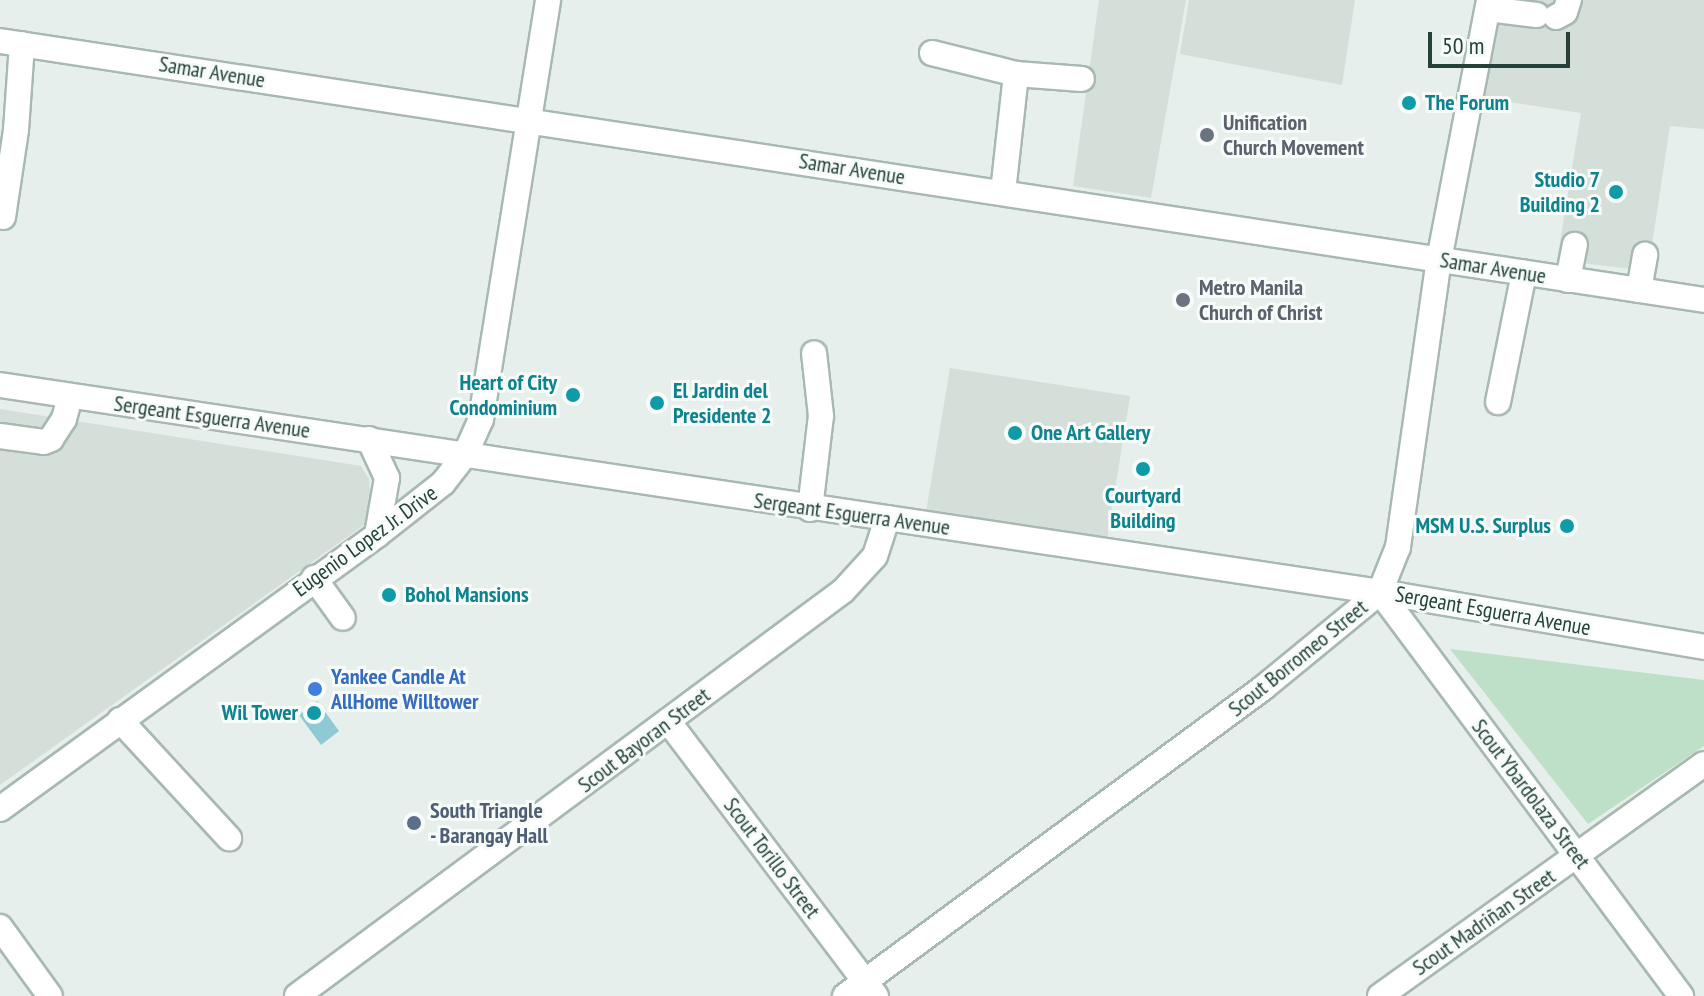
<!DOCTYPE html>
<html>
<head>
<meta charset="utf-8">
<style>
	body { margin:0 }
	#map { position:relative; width:1704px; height:996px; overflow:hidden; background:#e6efeb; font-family:"PT Sans Narrow",sans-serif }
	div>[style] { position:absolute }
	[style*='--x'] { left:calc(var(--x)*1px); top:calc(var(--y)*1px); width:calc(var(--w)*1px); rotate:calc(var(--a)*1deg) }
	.built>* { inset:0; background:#d4dfda }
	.green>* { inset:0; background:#bfe0c8 }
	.water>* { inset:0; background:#8ec9d4 }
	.roads { filter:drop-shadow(2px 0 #a8b8b2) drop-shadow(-2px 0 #a8b8b2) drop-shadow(0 2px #a8b8b2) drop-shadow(0 -2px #a8b8b2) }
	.minor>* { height:24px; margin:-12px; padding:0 12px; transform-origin:12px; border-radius:12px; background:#fff }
	.dots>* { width:22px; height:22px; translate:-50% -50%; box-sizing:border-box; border:4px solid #f7fbf9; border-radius:50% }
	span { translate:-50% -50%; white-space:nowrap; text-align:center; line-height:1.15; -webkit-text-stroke:6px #f7fbf9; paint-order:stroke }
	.street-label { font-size:22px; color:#24423a }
	.culture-label { font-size:22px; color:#0d838f; font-weight:700 }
	.left { translate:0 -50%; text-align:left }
	.right { translate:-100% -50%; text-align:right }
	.worship-label { font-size:22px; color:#5b616d; font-weight:700 }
	.shop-label { font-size:22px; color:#366cbe; font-weight:700 }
	.service-label { font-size:22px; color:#4e5e75; font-weight:700 }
	.scale { position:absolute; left:1428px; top:32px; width:142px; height:36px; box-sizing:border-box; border:4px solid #24423a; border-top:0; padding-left:10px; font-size:24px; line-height:28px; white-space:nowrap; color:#24423a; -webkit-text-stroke:6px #f7fbf9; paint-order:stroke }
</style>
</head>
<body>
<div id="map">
	<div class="built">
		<div style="clip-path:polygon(1099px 0,1186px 0,1151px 198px,1073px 186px)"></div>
		<div style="clip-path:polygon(1189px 0,1355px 0,1342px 85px,1180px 54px)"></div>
		<div style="clip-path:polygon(1498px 0,1704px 0,1704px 129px,1670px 126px,1648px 271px,1557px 260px,1581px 113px,1483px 98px)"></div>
		<div style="clip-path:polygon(950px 368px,1130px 396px,1107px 540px,926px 512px)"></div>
		<div style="clip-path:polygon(0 409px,361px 466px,369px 479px,371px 502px,364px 525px,0 785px)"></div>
	</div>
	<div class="green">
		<div style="clip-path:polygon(1450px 649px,1704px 680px,1704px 746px,1588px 824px)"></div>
	</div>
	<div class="water">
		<div style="clip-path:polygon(317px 701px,339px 731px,321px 745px,299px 715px)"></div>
	</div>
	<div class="roads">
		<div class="minor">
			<div style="--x:1488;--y:9;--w:49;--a:7"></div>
			<div style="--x:1556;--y:17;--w:10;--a:-29"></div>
			<div style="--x:1565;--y:12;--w:13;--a:-72"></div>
			<div style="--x:0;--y:41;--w:1724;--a:8.64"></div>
			<div style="--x:932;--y:53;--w:87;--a:14"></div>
			<div style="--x:1016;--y:74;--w:66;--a:4.3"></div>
			<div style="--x:1003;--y:192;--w:119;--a:-83.7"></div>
			<div style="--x:3;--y:217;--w:88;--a:-81.5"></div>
			<div style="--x:16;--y:130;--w:86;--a:-86"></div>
			<div style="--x:1568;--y:280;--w:36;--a:-79"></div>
			<div style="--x:1639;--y:290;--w:36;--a:-80"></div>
			<div style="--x:0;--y:385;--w:1395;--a:8.53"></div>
			<div style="--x:1380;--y:592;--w:329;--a:9.6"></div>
			<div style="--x:1498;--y:402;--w:132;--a:-78.6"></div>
			<div style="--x:0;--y:436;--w:44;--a:7.8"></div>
			<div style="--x:44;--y:442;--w:8;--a:-23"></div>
			<div style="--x:51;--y:439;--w:24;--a:-57"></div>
			<div style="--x:64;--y:419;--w:24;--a:-75"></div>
			<div style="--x:369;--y:439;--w:43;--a:65.2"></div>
			<div style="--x:387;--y:478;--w:58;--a:100"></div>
			<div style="--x:810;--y:509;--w:94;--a:-83.3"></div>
			<div style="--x:821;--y:416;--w:63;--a:-96.3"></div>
			<div style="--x:314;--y:578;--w:49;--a:54.1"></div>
			<div style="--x:1380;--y:592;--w:504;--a:53.31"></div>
			<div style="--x:120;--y:720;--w:161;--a:47.3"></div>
			<div style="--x:668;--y:721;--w:345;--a:52.9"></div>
			<div style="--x:0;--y:809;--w:466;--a:-36"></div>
			<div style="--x:377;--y:535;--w:84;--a:-38.2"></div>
			<div style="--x:443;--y:483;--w:36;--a:-52"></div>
			<div style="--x:465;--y:455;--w:39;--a:-66"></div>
			<div style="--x:481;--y:419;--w:424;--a:-80.9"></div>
			<div style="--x:0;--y:927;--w:85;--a:54.1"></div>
			<div style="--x:297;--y:996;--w:680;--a:-36.57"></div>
			<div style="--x:843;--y:591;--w:47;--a:-47.6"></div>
			<div style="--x:875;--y:556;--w:40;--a:-72"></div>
			<div style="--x:845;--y:996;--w:519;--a:-36.38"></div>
			<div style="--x:1263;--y:688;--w:151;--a:-39.4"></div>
			<div style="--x:1380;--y:592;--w:48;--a:-68.2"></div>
			<div style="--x:1398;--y:547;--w:290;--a:-81.9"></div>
			<div style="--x:1439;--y:260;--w:265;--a:-79.1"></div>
			<div style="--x:1380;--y:996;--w:398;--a:-35.6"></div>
		</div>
	</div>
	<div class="dots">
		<div style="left:1409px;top:103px;background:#0f9aa8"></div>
		<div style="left:1207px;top:135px;background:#6b7280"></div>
		<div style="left:1616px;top:192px;background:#0f9aa8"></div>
		<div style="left:1183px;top:300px;background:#6b7280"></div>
		<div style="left:573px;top:395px;background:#0f9aa8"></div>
		<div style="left:657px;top:403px;background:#0f9aa8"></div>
		<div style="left:1015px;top:433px;background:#0f9aa8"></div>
		<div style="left:1143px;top:469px;background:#0f9aa8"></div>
		<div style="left:1567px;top:526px;background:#0f9aa8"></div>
		<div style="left:389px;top:595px;background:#0f9aa8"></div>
		<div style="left:315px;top:689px;background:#3f7fe0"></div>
		<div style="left:314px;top:713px;background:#0f9aa8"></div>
		<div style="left:414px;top:823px;background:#5c6f8a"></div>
	</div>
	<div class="street-label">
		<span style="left:212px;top:72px;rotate:9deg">Samar Avenue</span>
		<span style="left:852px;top:169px;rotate:9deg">Samar Avenue</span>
		<span style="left:1493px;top:268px;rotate:9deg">Samar Avenue</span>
		<span style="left:212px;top:417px;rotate:8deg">Sergeant Esguerra Avenue</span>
		<span style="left:852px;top:514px;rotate:8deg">Sergeant Esguerra Avenue</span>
		<span style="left:365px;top:541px;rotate:-36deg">Eugenio Lopez Jr. Drive</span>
		<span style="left:1493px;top:611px;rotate:10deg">Sergeant Esguerra Avenue</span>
		<span style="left:1298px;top:658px;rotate:-39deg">Scout Borromeo Street</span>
		<span style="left:644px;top:740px;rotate:-37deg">Scout Bayoran Street</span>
		<span style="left:1531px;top:794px;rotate:53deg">Scout Ybardolaza Street</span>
		<span style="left:772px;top:858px;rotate:53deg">Scout Torillo Street</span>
		<span style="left:1484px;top:922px;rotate:-35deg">Scout Madriñan Street</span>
	</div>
	<div class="culture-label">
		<span class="left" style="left:1425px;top:103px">The Forum</span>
		<span class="right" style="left:1600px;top:192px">Studio 7<br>Building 2</span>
		<span class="right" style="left:557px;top:395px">Heart of City<br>Condominium</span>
		<span class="left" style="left:673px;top:403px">El Jardin del<br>Presidente 2</span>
		<span class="left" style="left:1031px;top:433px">One Art Gallery</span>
		<span style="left:1143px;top:508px">Courtyard<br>Building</span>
		<span class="right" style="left:1551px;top:526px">MSM U.S. Surplus</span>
		<span class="left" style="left:405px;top:595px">Bohol Mansions</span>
		<span class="right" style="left:298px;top:713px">Wil Tower</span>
	</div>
	<div class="worship-label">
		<span class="left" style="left:1223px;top:135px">Unification<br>Church Movement</span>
		<span class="left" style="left:1199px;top:300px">Metro Manila<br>Church of Christ</span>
	</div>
	<div class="shop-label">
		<span class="left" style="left:331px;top:689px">Yankee Candle At<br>AllHome Willtower</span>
	</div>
	<div class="service-label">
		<span class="left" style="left:430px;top:823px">South Triangle<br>- Barangay Hall</span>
	</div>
	<div class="scale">50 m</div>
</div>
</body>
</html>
